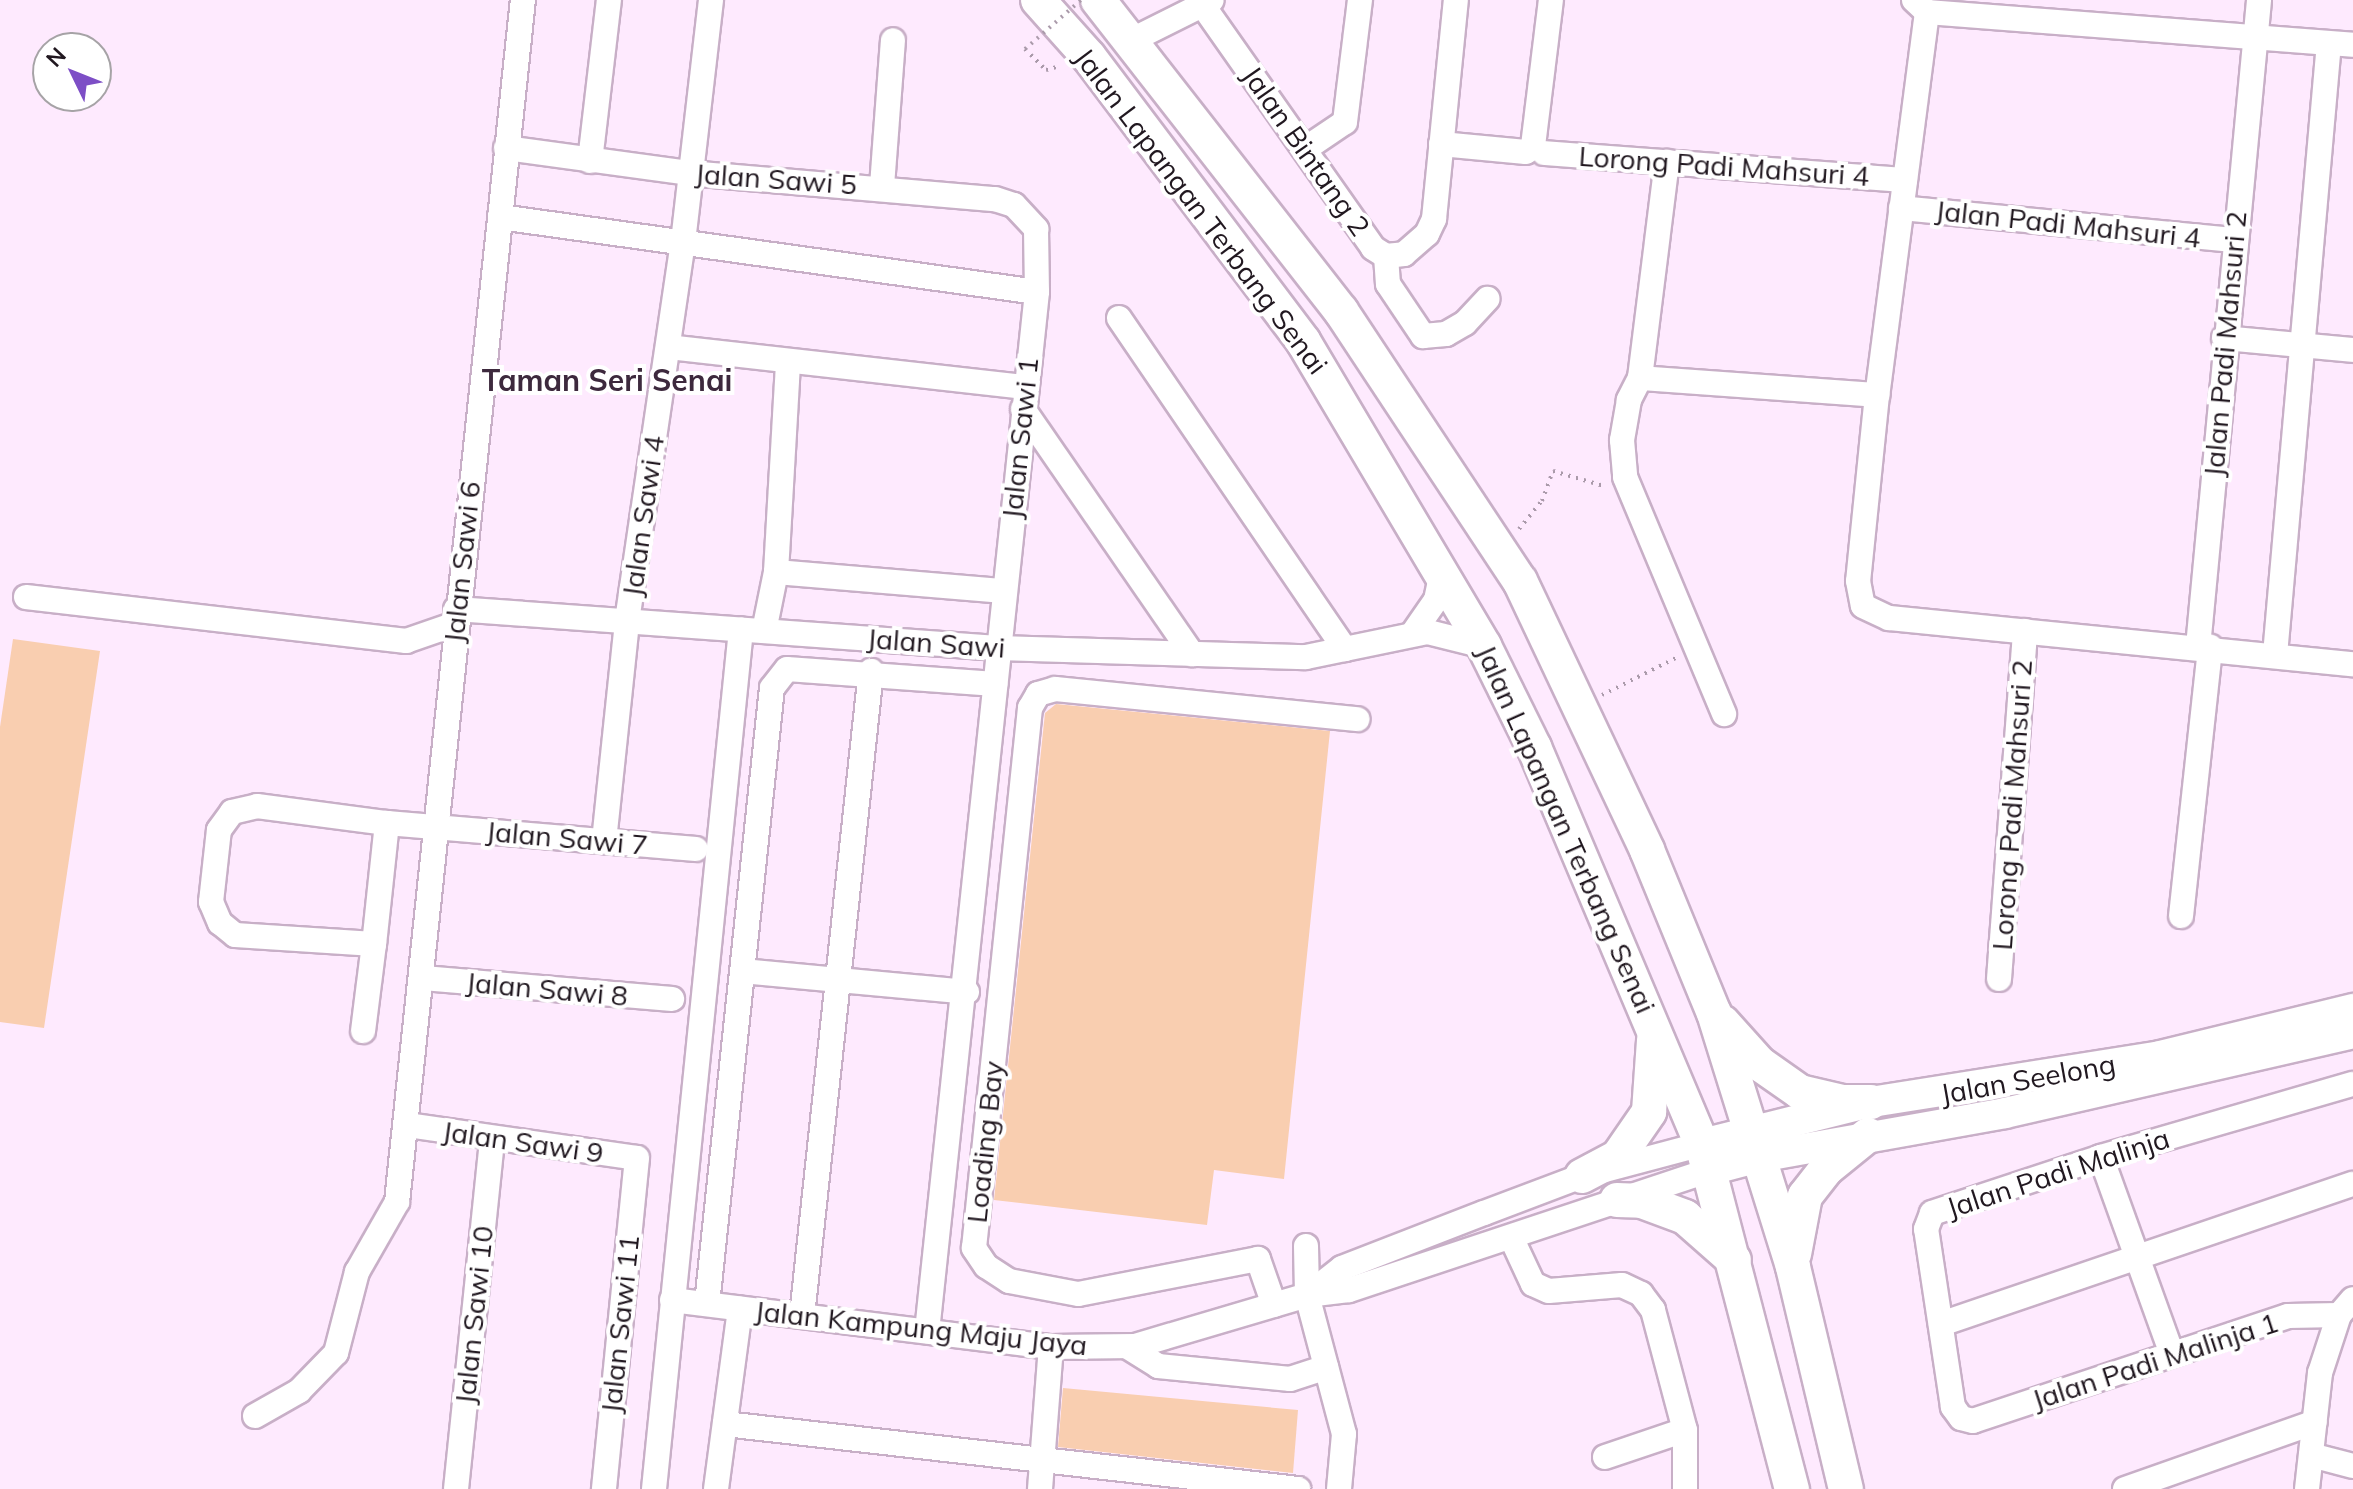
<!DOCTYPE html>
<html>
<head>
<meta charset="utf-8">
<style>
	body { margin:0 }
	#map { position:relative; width:2353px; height:1489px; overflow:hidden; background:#feeafe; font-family:Mulish,sans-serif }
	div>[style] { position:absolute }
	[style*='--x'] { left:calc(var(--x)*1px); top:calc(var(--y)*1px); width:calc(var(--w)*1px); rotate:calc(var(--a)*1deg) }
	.building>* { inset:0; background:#f9ceb0 }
	.path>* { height:4px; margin-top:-2px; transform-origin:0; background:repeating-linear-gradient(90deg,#aa9aaa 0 2px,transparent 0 8px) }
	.roads { filter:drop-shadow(2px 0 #c8afc7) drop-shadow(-2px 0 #c8afc7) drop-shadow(0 2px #c8afc7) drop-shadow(0 -2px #c8afc7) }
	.minor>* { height:24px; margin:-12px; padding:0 12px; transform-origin:12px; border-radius:12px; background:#fff }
	.major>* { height:30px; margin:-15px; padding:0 15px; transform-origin:15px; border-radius:15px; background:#fff }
	.highway>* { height:34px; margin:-17px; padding:0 17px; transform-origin:17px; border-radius:17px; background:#fff }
	.path-bridge>* { height:4px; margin-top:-2px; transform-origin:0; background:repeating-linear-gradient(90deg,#aa9aaa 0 2px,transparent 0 8px) }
	span { translate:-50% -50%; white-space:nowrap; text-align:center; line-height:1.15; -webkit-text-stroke:8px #fff; paint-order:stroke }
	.street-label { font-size:28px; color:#211820 }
	.neighbourhood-label { font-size:30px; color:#3d293d; font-weight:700 }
	.north { position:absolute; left:32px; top:32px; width:80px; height:80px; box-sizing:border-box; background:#fff; border:2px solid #a6a3a6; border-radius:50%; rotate:313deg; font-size:22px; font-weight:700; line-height:32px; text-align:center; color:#211820 }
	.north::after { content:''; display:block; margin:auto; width:28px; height:36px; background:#7d4ec6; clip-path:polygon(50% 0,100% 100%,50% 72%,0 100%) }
</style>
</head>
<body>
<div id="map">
	<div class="building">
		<div style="clip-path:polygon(13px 639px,100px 651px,44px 1028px,0 1022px,0 727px)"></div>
		<div style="clip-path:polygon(1056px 704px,1330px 731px,1284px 1179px,1214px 1170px,1207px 1225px,994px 1200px,1045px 713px)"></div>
		<div style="clip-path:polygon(1063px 1388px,1298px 1410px,1293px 1473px,1058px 1447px)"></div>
	</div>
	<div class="path">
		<div style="--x:1025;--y:49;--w:30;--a:45"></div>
		<div style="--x:1046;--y:70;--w:15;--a:-16"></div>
		<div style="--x:1519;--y:529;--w:36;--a:-51"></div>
		<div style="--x:1542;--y:501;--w:32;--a:-70"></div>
		<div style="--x:1553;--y:471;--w:53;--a:16.4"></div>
		<div style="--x:1602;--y:695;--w:83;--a:-26.6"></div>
	</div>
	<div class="roads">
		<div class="minor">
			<div style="--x:1199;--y:0;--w:303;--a:54.9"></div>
			<div style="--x:1373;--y:248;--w:15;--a:32"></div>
			<div style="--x:1386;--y:256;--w:18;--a:-6"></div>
			<div style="--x:1404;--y:254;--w:30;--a:-41"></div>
			<div style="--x:1427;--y:234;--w:17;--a:-65"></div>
			<div style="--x:1434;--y:219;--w:220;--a:-84.3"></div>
			<div style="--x:1914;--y:0;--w:18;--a:43"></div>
			<div style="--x:1927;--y:12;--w:427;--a:4.4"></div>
			<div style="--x:1927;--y:12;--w:386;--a:97.4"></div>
			<div style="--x:1877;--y:395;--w:187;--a:95.8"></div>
			<div style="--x:1858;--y:581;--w:25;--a:79"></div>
			<div style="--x:1863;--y:606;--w:29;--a:25"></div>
			<div style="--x:1889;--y:618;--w:466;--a:5.7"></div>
			<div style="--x:1132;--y:40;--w:89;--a:-26.6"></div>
			<div style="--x:1441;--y:144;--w:85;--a:5.4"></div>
			<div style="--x:1526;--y:152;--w:9;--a:-41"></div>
			<div style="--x:1533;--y:146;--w:147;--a:-83"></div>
			<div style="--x:506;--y:148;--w:185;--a:7.8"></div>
			<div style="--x:689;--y:173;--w:307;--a:4.9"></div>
			<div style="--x:995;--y:199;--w:20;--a:18"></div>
			<div style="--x:1014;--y:205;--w:33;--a:47"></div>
			<div style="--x:1036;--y:229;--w:63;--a:89.1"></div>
			<div style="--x:1037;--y:292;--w:1045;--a:96.04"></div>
			<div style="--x:1305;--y:149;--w:48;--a:-34"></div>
			<div style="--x:1345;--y:122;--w:123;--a:-83"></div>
			<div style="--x:1544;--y:153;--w:362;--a:4.3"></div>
			<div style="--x:590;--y:161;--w:162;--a:-83.3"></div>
			<div style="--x:882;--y:186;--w:146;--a:-85.7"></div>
			<div style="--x:1901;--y:208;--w:335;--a:5.5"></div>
			<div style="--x:500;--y:217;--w:542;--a:7.95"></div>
			<div style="--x:1386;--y:256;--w:28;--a:86"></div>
			<div style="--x:1388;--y:284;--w:63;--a:56.1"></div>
			<div style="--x:1423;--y:336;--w:23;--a:-5"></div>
			<div style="--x:1446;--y:334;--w:22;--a:-30"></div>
			<div style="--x:1465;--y:323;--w:33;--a:-47"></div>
			<div style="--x:1119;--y:318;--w:401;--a:55.7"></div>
			<div style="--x:2224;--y:338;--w:130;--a:5.3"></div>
			<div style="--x:668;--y:347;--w:359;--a:6.4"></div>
			<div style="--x:1640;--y:378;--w:25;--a:117"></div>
			<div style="--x:1629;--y:400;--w:41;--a:99.9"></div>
			<div style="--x:1622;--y:440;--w:37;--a:85"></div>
			<div style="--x:1625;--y:477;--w:257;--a:67.3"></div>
			<div style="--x:1640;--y:378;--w:238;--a:4.1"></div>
			<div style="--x:1640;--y:378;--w:218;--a:-82.9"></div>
			<div style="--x:1023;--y:409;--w:298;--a:55.4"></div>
			<div style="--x:776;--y:572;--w:211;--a:-86.7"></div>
			<div style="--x:26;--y:597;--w:383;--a:6.6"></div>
			<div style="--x:406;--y:641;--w:52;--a:-19.1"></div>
			<div style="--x:456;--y:609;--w:543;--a:4.12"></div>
			<div style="--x:998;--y:648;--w:308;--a:1.7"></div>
			<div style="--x:1306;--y:657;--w:125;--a:-11.6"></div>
			<div style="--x:1428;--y:632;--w:58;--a:14"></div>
			<div style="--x:764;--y:631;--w:60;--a:-78.5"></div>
			<div style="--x:776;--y:572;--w:229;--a:4.8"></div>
			<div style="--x:1413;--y:633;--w:40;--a:-55.1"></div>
			<div style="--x:1436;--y:600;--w:30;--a:-78"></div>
			<div style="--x:2198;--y:647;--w:650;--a:-84.61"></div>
			<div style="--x:2275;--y:655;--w:614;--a:-84.96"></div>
			<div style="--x:387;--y:823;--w:122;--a:96.1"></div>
			<div style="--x:374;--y:944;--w:139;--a:-176.3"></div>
			<div style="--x:235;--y:935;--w:19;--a:-141"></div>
			<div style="--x:220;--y:923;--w:23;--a:-113"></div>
			<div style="--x:211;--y:902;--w:72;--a:-83.7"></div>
			<div style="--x:219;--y:830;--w:22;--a:-54"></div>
			<div style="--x:232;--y:812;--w:26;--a:-13"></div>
			<div style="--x:257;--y:806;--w:131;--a:7.5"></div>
			<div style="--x:387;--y:823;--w:310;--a:4.8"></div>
			<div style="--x:604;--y:841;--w:221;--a:-84"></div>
			<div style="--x:627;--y:621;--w:383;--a:-81.6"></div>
			<div style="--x:683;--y:242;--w:244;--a:-83.4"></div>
			<div style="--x:2181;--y:916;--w:271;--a:-83.8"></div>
			<div style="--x:742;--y:971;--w:226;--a:5.3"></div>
			<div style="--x:423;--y:978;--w:250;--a:4.8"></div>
			<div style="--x:1999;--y:979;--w:349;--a:-85.7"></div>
			<div style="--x:363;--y:1031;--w:88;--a:-82.8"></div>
			<div style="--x:408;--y:1125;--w:231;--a:8.2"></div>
			<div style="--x:637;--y:1158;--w:333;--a:95.7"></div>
			<div style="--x:2101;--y:1157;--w:209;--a:70.2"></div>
			<div style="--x:1511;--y:1237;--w:52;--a:64.9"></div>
			<div style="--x:1533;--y:1284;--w:17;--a:24"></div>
			<div style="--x:1549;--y:1291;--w:73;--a:-4.7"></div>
			<div style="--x:1622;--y:1285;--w:21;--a:25"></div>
			<div style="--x:1641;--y:1294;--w:20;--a:53"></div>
			<div style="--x:1653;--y:1310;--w:124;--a:75.1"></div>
			<div style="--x:1685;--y:1430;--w:59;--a:90"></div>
			<div style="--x:1306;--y:1246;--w:49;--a:88.8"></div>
			<div style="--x:1307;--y:1295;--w:144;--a:75.1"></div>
			<div style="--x:1344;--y:1434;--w:55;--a:95.2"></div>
			<div style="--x:1309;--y:1294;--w:42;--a:-38.2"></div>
			<div style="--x:1342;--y:1268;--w:152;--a:-21.2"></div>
			<div style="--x:1484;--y:1213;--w:105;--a:-20.7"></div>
			<div style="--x:1582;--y:1176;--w:124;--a:-14.9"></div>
			<div style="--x:672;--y:1300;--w:382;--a:7.1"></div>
			<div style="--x:1051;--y:1347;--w:84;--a:-0.7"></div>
			<div style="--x:1135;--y:1346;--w:179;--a:-16.5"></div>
			<div style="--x:1307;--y:1295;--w:42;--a:-6.8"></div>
			<div style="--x:1349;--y:1290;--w:380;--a:-18.4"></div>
			<div style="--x:707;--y:1304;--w:619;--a:-83.98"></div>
			<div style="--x:772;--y:688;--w:24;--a:-52"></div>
			<div style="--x:787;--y:669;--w:209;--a:4.1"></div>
			<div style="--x:1274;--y:1305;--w:49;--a:-109.2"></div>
			<div style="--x:1258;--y:1259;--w:183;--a:169"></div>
			<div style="--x:1078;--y:1294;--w:70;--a:-169.3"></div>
			<div style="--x:1009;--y:1281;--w:27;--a:-147"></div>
			<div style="--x:986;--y:1266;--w:22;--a:-124"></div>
			<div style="--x:974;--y:1248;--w:543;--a:-84.08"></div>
			<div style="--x:1030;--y:708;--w:16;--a:-60"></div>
			<div style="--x:1038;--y:694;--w:18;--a:-16"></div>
			<div style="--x:1055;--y:689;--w:304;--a:5.7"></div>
			<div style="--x:2339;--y:1315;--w:51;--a:178.9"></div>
			<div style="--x:2288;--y:1316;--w:332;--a:161.6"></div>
			<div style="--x:1973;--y:1421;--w:12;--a:-166"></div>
			<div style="--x:1961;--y:1418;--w:14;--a:-126"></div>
			<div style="--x:1953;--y:1407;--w:180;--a:-98.6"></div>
			<div style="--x:1926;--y:1229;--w:17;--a:-69"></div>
			<div style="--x:1932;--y:1213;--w:178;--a:-18.3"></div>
			<div style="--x:2101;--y:1157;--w:262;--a:-16.2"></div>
			<div style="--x:802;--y:1316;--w:649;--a:-83.89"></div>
			<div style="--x:1941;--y:1324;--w:435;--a:-18.8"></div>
			<div style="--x:1128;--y:1347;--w:36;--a:32"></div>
			<div style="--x:1158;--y:1366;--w:133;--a:5.6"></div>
			<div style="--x:1290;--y:1379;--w:38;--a:-18"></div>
			<div style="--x:255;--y:1416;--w:51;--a:-29.6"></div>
			<div style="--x:299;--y:1391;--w:53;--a:-45.8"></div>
			<div style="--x:336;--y:1353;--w:84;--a:-75.5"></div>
			<div style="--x:357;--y:1272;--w:81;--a:-60.3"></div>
			<div style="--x:397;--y:1202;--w:1209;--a:-84.02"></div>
			<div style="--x:725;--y:1424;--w:577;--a:6.47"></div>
			<div style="--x:2311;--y:1455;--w:43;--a:14.7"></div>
			<div style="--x:1605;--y:1457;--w:84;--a:-18.6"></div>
			<div style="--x:456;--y:1489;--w:351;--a:-84.1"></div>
			<div style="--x:654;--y:1489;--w:864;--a:-84.22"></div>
			<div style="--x:716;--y:1489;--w:182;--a:-82.4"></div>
			<div style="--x:1040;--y:1489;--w:142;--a:-85.6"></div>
			<div style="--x:2125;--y:1489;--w:201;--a:-19.4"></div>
			<div style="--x:2307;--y:1489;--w:117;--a:-83.6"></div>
			<div style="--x:2320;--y:1373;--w:61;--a:-71.9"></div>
			<div style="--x:2339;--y:1315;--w:21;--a:-49"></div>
		</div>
		<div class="major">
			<div style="--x:1702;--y:1144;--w:174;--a:-14"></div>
			<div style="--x:1871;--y:1102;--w:293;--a:-9"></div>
			<div style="--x:2160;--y:1056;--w:199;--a:-13.7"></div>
			<div style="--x:1710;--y:1170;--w:51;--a:-14.9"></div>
			<div style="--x:1759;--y:1157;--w:250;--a:-10.1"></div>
			<div style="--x:2005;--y:1113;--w:357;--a:-12.9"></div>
		</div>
		<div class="highway">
			<div style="--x:1038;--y:0;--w:76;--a:48.2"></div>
			<div style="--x:1089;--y:57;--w:356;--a:53"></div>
			<div style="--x:1303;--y:341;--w:355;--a:59.3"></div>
			<div style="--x:1484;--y:646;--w:113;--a:63.7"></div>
			<div style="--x:1534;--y:747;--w:431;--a:67.1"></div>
			<div style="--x:1702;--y:1144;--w:357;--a:75.4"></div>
			<div style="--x:1098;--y:0;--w:395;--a:52"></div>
			<div style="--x:1341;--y:311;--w:324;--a:56.5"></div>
			<div style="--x:1520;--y:581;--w:297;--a:64.7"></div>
			<div style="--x:1647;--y:850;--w:176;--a:67.7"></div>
			<div style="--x:1714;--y:1013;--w:266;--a:72.7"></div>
			<div style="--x:1793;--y:1267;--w:228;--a:76.6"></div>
			<div style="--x:1722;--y:1022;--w:57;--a:47.9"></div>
			<div style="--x:1760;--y:1064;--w:49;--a:35"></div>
			<div style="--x:1800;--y:1092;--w:44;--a:13.1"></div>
			<div style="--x:1843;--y:1102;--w:28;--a:0"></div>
			<div style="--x:1582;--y:1176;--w:41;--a:-27.8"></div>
			<div style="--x:1618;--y:1157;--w:55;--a:-55.4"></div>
			<div style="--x:1649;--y:1112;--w:72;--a:-86"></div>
			<div style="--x:1617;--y:1200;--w:25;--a:2"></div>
			<div style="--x:1642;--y:1201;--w:46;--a:20.4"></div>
			<div style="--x:1685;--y:1217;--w:65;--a:41.3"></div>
			<div style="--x:1794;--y:1254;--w:59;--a:-79.3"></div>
			<div style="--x:1805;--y:1196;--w:34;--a:-52"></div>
			<div style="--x:1826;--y:1169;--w:54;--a:-39"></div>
		</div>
	</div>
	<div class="path-bridge">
		<div style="--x:1025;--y:49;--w:74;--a:-41.2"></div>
	</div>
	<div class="street-label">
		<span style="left:1306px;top:151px;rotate:55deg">Jalan Bintang 2</span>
		<span style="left:1724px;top:166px;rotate:4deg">Lorong Padi Mahsuri 4</span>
		<span style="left:776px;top:179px;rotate:4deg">Jalan Sawi 5</span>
		<span style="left:1201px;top:211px;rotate:53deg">Jalan Lapangan Terbang Senai</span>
		<span style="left:2068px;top:224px;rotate:6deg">Jalan Padi Mahsuri 4</span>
		<span style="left:2225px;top:344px;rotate:-85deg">Jalan Padi Mahsuri 2</span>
		<span style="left:1020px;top:438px;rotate:-84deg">Jalan Sawi 1</span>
		<span style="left:643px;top:516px;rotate:-82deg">Jalan Sawi 4</span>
		<span style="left:462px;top:562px;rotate:-84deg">Jalan Sawi 6</span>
		<span style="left:936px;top:643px;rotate:4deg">Jalan Sawi</span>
		<span style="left:2012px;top:805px;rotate:-86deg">Lorong Padi Mahsuri 2</span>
		<span style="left:1566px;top:829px;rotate:66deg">Jalan Lapangan Terbang Senai</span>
		<span style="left:567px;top:838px;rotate:5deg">Jalan Sawi 7</span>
		<span style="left:547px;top:989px;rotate:5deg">Jalan Sawi 8</span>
		<span style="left:2028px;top:1079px;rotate:-10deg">Jalan Seelong</span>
		<span style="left:523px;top:1142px;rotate:8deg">Jalan Sawi 9</span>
		<span style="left:985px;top:1142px;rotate:-84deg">Loading Bay</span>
		<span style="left:2058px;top:1173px;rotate:-18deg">Jalan Padi Malinja</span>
		<span style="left:474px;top:1315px;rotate:-84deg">Jalan Sawi 10</span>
		<span style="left:620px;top:1324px;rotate:-84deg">Jalan Sawi 11</span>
		<span style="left:921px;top:1328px;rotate:6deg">Jalan Kampung Maju Jaya</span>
		<span style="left:2155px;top:1361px;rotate:-18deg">Jalan Padi Malinja 1</span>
	</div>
	<div class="neighbourhood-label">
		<span style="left:607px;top:380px">Taman Seri Senai</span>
	</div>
	<div class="north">N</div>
</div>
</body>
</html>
